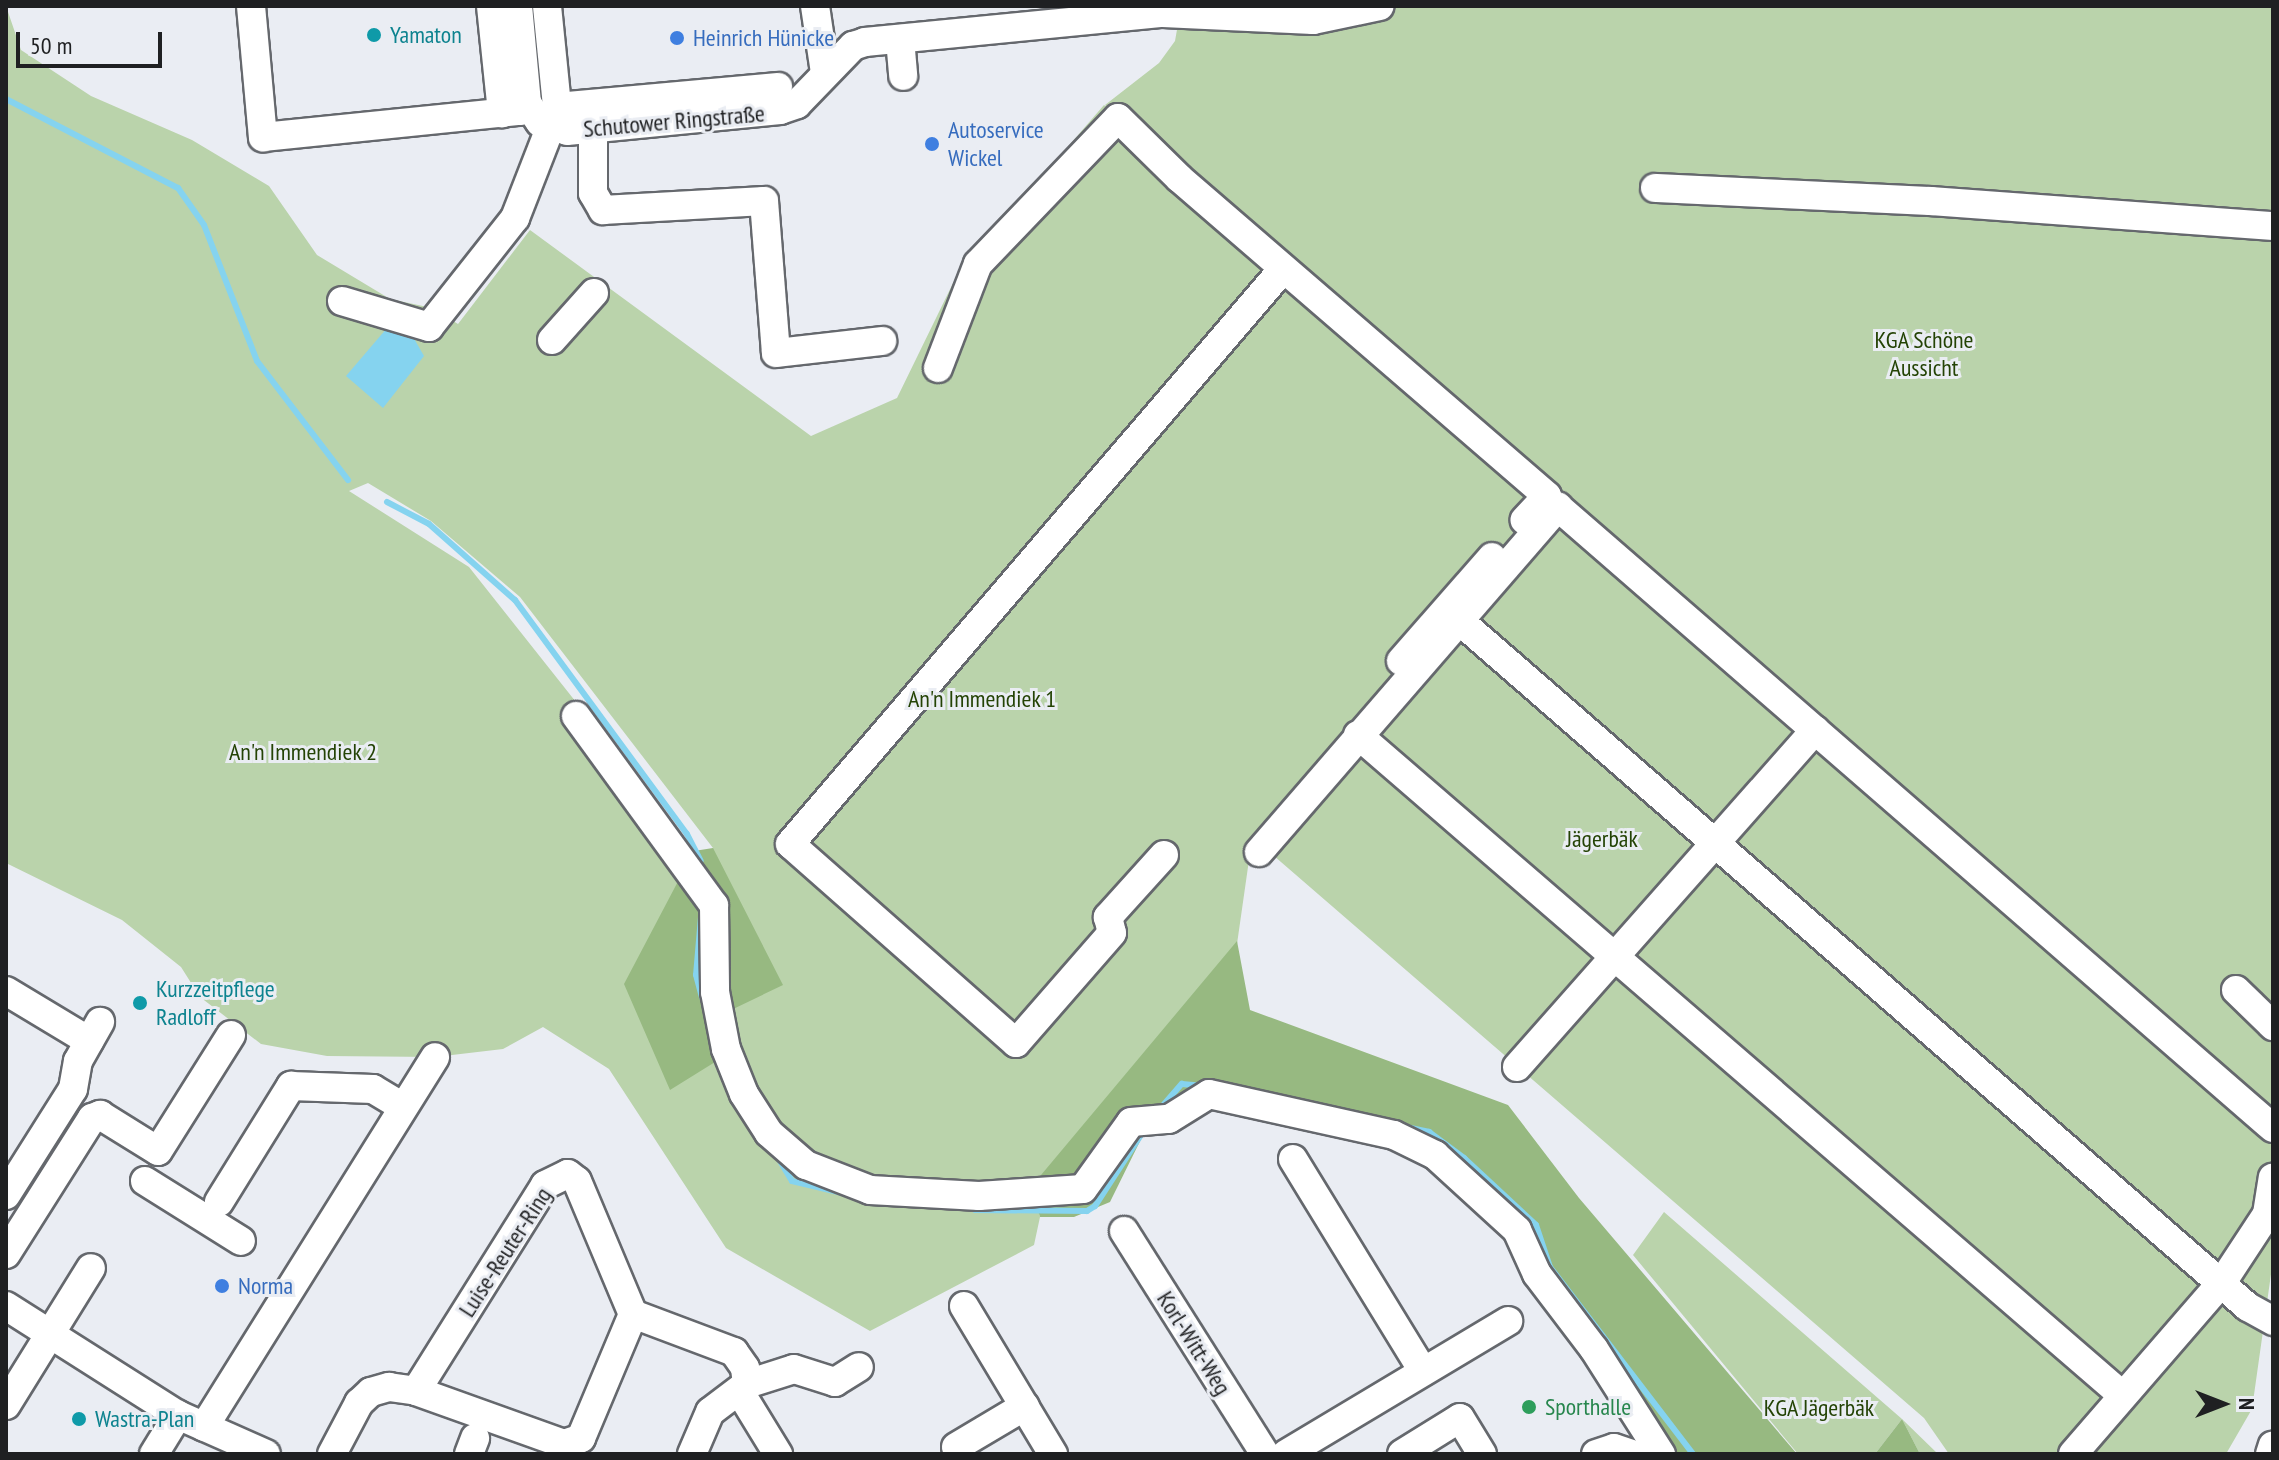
<!DOCTYPE html>
<html>
<head>
<meta charset="utf-8">
<style>
	body { margin:0 }
	#map { position:relative; width:2279px; height:1460px; overflow:hidden; background:#eaedf3; font-family:"PT Sans Narrow",sans-serif }
	div>[style] { position:absolute }
	[style*='--x'] { left:calc(var(--x)*1px); top:calc(var(--y)*1px); width:calc(var(--w)*1px); rotate:calc(var(--a)*1deg) }
	.green>* { inset:0; background:#bad3ab }
	.forest>* { inset:0; background:#97b981 }
	.water>* { inset:0; background:#85d3ef }
	.stream>* { height:6px; margin:-3px; padding:0 3px; transform-origin:3px; border-radius:3px; background:#85d3ef }
	.roads { filter:drop-shadow(2px 0 #65686d) drop-shadow(-2px 0 #65686d) drop-shadow(0 2px #65686d) drop-shadow(0 -2px #65686d) }
	.minor>* { height:28px; margin:-14px; padding:0 14px; transform-origin:14px; border-radius:14px; background:#fff }
	.dots>* { width:22px; height:22px; translate:-50% -50%; box-sizing:border-box; border:4px solid #eaedf3; border-radius:50% }
	span { translate:-50% -50%; white-space:nowrap; text-align:center; line-height:1.15; -webkit-text-stroke:6px #eaedf3; paint-order:stroke }
	.culture-label { font-size:24px; color:#0d838f }
	.left { translate:0 -50%; text-align:left }
	.shop-label { font-size:24px; color:#366cbe }
	.street-label { font-size:24px; color:#1f2022 }
	.park-label { font-size:24px; color:#244305 }
	.leisure-label { font-size:24px; color:#27864d }
	.frame { position:absolute; inset:0; border:8px solid #1f2022; pointer-events:none }
	.north { position:absolute; left:2183px; top:1364px; width:80px; height:80px; -webkit-text-stroke:6px #eaedf3; paint-order:stroke; rotate:90deg; font-size:22px; font-weight:700; line-height:32px; text-align:center; color:#1f2022 }
	.north::after { content:''; display:block; margin:auto; width:28px; height:36px; background:#1f2022; clip-path:polygon(50% 0,100% 100%,50% 72%,0 100%) }
	.scale { position:absolute; left:16px; top:32px; width:146px; height:36px; box-sizing:border-box; border:4px solid #1f2022; border-top:0; padding-left:10px; font-size:24px; line-height:28px; white-space:nowrap; color:#1f2022; -webkit-text-stroke:6px #eaedf3; paint-order:stroke }
</style>
</head>
<body>
<div id="map">
	<div class="green">
		<div style="clip-path:polygon(evenodd,6px 6px,21px 50px,91px 96px,192px 140px,269px 186px,317px 255px,390px 299px,432px 308px,458px 324px,530px 230px,811px 436px,897px 398px,957px 275px,1104px 105px,1111px 111px,1105px 105px,1159px 63px,1175px 41px,1178px 24px,1332px 30px,1382px 17px,1396px 6px,2273px 6px,2273px 1260px,2252px 1409px,2226px 1454px,1949px 1454px,1924px 1418px,1259px 843px,1250px 853px,1237px 944px,1032px 1187px,1040px 1217px,1034px 1245px,870px 1331px,726px 1248px,609px 1069px,543px 1027px,503px 1049px,435px 1057px,327px 1056px,261px 1044px,200px 997px,181px 967px,122px 920px,6px 863px,6px 6px,368px 483px,431px 521px,520px 597px,713px 848px,714px 904px,694px 851px,469px 567px,349px 491px,368px 483px)"></div>
		<div style="clip-path:polygon(1664px 1212px,1902px 1419px,1938px 1454px,1920px 1454px,1902px 1419px,1875px 1454px,1798px 1454px,1633px 1255px)"></div>
	</div>
	<div class="forest">
		<div style="clip-path:polygon(713px 848px,783px 985px,729px 1011px,736px 1049px,670px 1090px,624px 984px,694px 851px)"></div>
		<div style="clip-path:polygon(1237px 941px,1250px 1010px,1508px 1105px,1579px 1198px,1797px 1454px,1651px 1454px,1512px 1233px,1431px 1157px,1199px 1100px,1147px 1127px,1110px 1202px,1074px 1217px,1040px 1217px,1031px 1187px)"></div>
		<div style="clip-path:polygon(1902px 1419px,1920px 1454px,1875px 1454px)"></div>
	</div>
	<div class="water">
		<div style="clip-path:polygon(387px 328px,412px 335px,424px 356px,383px 408px,346px 376px)"></div>
	</div>
	<div class="stream">
		<div style="--x:6;--y:99;--w:194;--a:27.4"></div>
		<div style="--x:178;--y:188;--w:45;--a:54.9"></div>
		<div style="--x:204;--y:225;--w:146;--a:68.7"></div>
		<div style="--x:257;--y:361;--w:150;--a:52.6"></div>
		<div style="--x:387;--y:502;--w:47;--a:27.6"></div>
		<div style="--x:429;--y:524;--w:115;--a:41.5"></div>
		<div style="--x:515;--y:600;--w:290;--a:53.7"></div>
		<div style="--x:687;--y:834;--w:30;--a:63"></div>
		<div style="--x:701;--y:917;--w:58;--a:94.9"></div>
		<div style="--x:696;--y:975;--w:23;--a:75"></div>
		<div style="--x:1159;--y:1110;--w:35;--a:-49"></div>
		<div style="--x:1182;--y:1084;--w:22;--a:5"></div>
		<div style="--x:1406;--y:1127;--w:24;--a:12"></div>
		<div style="--x:1429;--y:1132;--w:44;--a:36.6"></div>
		<div style="--x:1464;--y:1158;--w:98;--a:42.9"></div>
		<div style="--x:1536;--y:1225;--w:44;--a:71.6"></div>
		<div style="--x:1550;--y:1267;--w:235;--a:52.6"></div>
		<div style="--x:777;--y:1156;--w:29;--a:59"></div>
		<div style="--x:792;--y:1181;--w:56;--a:13.5"></div>
		<div style="--x:975;--y:1210;--w:112;--a:0.5"></div>
		<div style="--x:1087;--y:1211;--w:9;--a:-32"></div>
		<div style="--x:1095;--y:1206;--w:85;--a:-57.1"></div>
	</div>
	<div class="roads">
		<div class="minor">
			<div style="--x:251;--y:6;--w:132;--a:84.8"></div>
			<div style="--x:263;--y:137;--w:258;--a:-5.8"></div>
			<div style="--x:520;--y:111;--w:11;--a:-49"></div>
			<div style="--x:491;--y:6;--w:108;--a:84.1"></div>
			<div style="--x:518;--y:6;--w:97;--a:84.7"></div>
			<div style="--x:527;--y:103;--w:23;--a:56"></div>
			<div style="--x:540;--y:122;--w:28;--a:18"></div>
			<div style="--x:567;--y:131;--w:214;--a:-5.6"></div>
			<div style="--x:780;--y:110;--w:18;--a:-19"></div>
			<div style="--x:797;--y:104;--w:81;--a:-46"></div>
			<div style="--x:853;--y:46;--w:13;--a:-18"></div>
			<div style="--x:865;--y:42;--w:299;--a:-5.6"></div>
			<div style="--x:1163;--y:13;--w:150;--a:2.7"></div>
			<div style="--x:1313;--y:20;--w:68;--a:-11.8"></div>
			<div style="--x:547;--y:6;--w:101;--a:84.3"></div>
			<div style="--x:557;--y:107;--w:222;--a:-5.2"></div>
			<div style="--x:815;--y:6;--w:68;--a:81.5"></div>
			<div style="--x:900;--y:39;--w:37;--a:85"></div>
			<div style="--x:593;--y:129;--w:64;--a:90"></div>
			<div style="--x:593;--y:193;--w:20;--a:60"></div>
			<div style="--x:603;--y:210;--w:161;--a:-3.2"></div>
			<div style="--x:764;--y:201;--w:152;--a:85.5"></div>
			<div style="--x:776;--y:353;--w:107;--a:-6.5"></div>
			<div style="--x:1655;--y:188;--w:276;--a:2.7"></div>
			<div style="--x:1931;--y:201;--w:343;--a:4.2"></div>
			<div style="--x:342;--y:301;--w:91;--a:16.6"></div>
			<div style="--x:429;--y:327;--w:139;--a:-51.7"></div>
			<div style="--x:515;--y:218;--w:97;--a:-68.7"></div>
			<div style="--x:552;--y:340;--w:63;--a:-48.2"></div>
			<div style="--x:938;--y:368;--w:111;--a:-69"></div>
			<div style="--x:978;--y:264;--w:202;--a:-46.2"></div>
			<div style="--x:1118;--y:118;--w:86;--a:44.5"></div>
			<div style="--x:1179;--y:178;--w:486;--a:40.8"></div>
			<div style="--x:1547;--y:496;--w:33;--a:133"></div>
			<div style="--x:1461;--y:622;--w:1043;--a:41.04"></div>
			<div style="--x:2248;--y:1307;--w:29;--a:29"></div>
			<div style="--x:1401;--y:661;--w:138;--a:-48.8"></div>
			<div style="--x:576;--y:716;--w:234;--a:53.9"></div>
			<div style="--x:714;--y:905;--w:87;--a:89.3"></div>
			<div style="--x:715;--y:992;--w:58;--a:79.1"></div>
			<div style="--x:726;--y:1049;--w:48;--a:68.2"></div>
			<div style="--x:744;--y:1094;--w:46;--a:57.3"></div>
			<div style="--x:769;--y:1133;--w:49;--a:40.9"></div>
			<div style="--x:806;--y:1165;--w:69;--a:21.3"></div>
			<div style="--x:870;--y:1190;--w:109;--a:3.2"></div>
			<div style="--x:979;--y:1196;--w:104;--a:-3.9"></div>
			<div style="--x:1083;--y:1189;--w:82;--a:-54.4"></div>
			<div style="--x:1131;--y:1122;--w:38;--a:-5"></div>
			<div style="--x:1169;--y:1119;--w:47;--a:-32"></div>
			<div style="--x:1209;--y:1094;--w:189;--a:12.5"></div>
			<div style="--x:1394;--y:1135;--w:46;--a:26"></div>
			<div style="--x:1435;--y:1155;--w:111;--a:42.4"></div>
			<div style="--x:1517;--y:1230;--w:48;--a:65.6"></div>
			<div style="--x:1537;--y:1274;--w:94;--a:52.8"></div>
			<div style="--x:1594;--y:1349;--w:125;--a:57.5"></div>
			<div style="--x:1358;--y:735;--w:1010;--a:40.82"></div>
			<div style="--x:1259;--y:852;--w:457;--a:-49.1"></div>
			<div style="--x:1558;--y:507;--w:947;--a:40.98"></div>
			<div style="--x:1164;--y:855;--w:84;--a:132.1"></div>
			<div style="--x:1108;--y:917;--w:16;--a:76"></div>
			<div style="--x:1112;--y:933;--w:146;--a:131.1"></div>
			<div style="--x:1016;--y:1043;--w:301;--a:-138.6"></div>
			<div style="--x:790;--y:844;--w:757;--a:-49.39"></div>
			<div style="--x:2236;--y:990;--w:52;--a:44.2"></div>
			<div style="--x:6;--y:991;--w:97;--a:31.1"></div>
			<div style="--x:1517;--y:1067;--w:450;--a:-48.5"></div>
			<div style="--x:1293;--y:1159;--w:249;--a:58.5"></div>
			<div style="--x:145;--y:1181;--w:113;--a:32"></div>
			<div style="--x:6;--y:1195;--w:125;--a:-57.7"></div>
			<div style="--x:73;--y:1089;--w:28;--a:-80"></div>
			<div style="--x:78;--y:1061;--w:45;--a:-60.6"></div>
			<div style="--x:219;--y:1202;--w:137;--a:-58.2"></div>
			<div style="--x:291;--y:1086;--w:82;--a:2.1"></div>
			<div style="--x:373;--y:1089;--w:35;--a:31"></div>
			<div style="--x:1124;--y:1231;--w:264;--a:57.7"></div>
			<div style="--x:6;--y:1254;--w:161;--a:-57.7"></div>
			<div style="--x:92;--y:1118;--w:9;--a:-21"></div>
			<div style="--x:100;--y:1115;--w:68;--a:31.8"></div>
			<div style="--x:158;--y:1151;--w:137;--a:-57.8"></div>
			<div style="--x:6;--y:1306;--w:204;--a:32.4"></div>
			<div style="--x:178;--y:1415;--w:96;--a:23.9"></div>
			<div style="--x:964;--y:1306;--w:173;--a:59"></div>
			<div style="--x:747;--y:1384;--w:49;--a:-17.7"></div>
			<div style="--x:794;--y:1369;--w:43;--a:17.6"></div>
			<div style="--x:835;--y:1382;--w:28;--a:-32"></div>
			<div style="--x:416;--y:1391;--w:157;--a:19.7"></div>
			<div style="--x:564;--y:1444;--w:18;--a:-19"></div>
			<div style="--x:581;--y:1438;--w:134;--a:-67.2"></div>
			<div style="--x:740;--y:1392;--w:73;--a:58.5"></div>
			<div style="--x:6;--y:1405;--w:161;--a:-58.2"></div>
			<div style="--x:204;--y:1427;--w:436;--a:-58"></div>
			<div style="--x:956;--y:1447;--w:80;--a:-30.7"></div>
			<div style="--x:154;--y:1454;--w:46;--a:-58.4"></div>
			<div style="--x:332;--y:1454;--w:58;--a:-62.1"></div>
			<div style="--x:359;--y:1403;--w:16;--a:-43"></div>
			<div style="--x:371;--y:1392;--w:19;--a:-16"></div>
			<div style="--x:389;--y:1387;--w:27;--a:8"></div>
			<div style="--x:416;--y:1391;--w:243;--a:-57.9"></div>
			<div style="--x:545;--y:1185;--w:25;--a:-26"></div>
			<div style="--x:568;--y:1174;--w:11;--a:38"></div>
			<div style="--x:577;--y:1181;--w:144;--a:67.2"></div>
			<div style="--x:633;--y:1314;--w:108;--a:20.6"></div>
			<div style="--x:734;--y:1352;--w:19;--a:55"></div>
			<div style="--x:745;--y:1368;--w:16;--a:83"></div>
			<div style="--x:747;--y:1384;--w:46;--a:142.9"></div>
			<div style="--x:710;--y:1412;--w:46;--a:113.2"></div>
			<div style="--x:469;--y:1454;--w:17;--a:-69"></div>
			<div style="--x:1286;--y:1454;--w:259;--a:-30.9"></div>
			<div style="--x:1402;--y:1454;--w:68;--a:-31.8"></div>
			<div style="--x:1460;--y:1418;--w:42;--a:58.6"></div>
			<div style="--x:1596;--y:1454;--w:19;--a:-18"></div>
			<div style="--x:1614;--y:1448;--w:18;--a:19"></div>
			<div style="--x:2073;--y:1454;--w:229;--a:-49.1"></div>
			<div style="--x:2223;--y:1281;--w:80;--a:-56.7"></div>
			<div style="--x:2267;--y:1214;--w:37;--a:-81"></div>
			<div style="--x:2270;--y:1454;--w:9;--a:-72"></div>
		</div>
	</div>
	<div class="dots">
		<div style="left:374px;top:35px;background:#0f9aa8"></div>
		<div style="left:677px;top:38px;background:#3f7fe0"></div>
		<div style="left:932px;top:144px;background:#3f7fe0"></div>
		<div style="left:140px;top:1003px;background:#0f9aa8"></div>
		<div style="left:222px;top:1286px;background:#3f7fe0"></div>
		<div style="left:1529px;top:1407px;background:#2e9e5b"></div>
		<div style="left:79px;top:1419px;background:#0f9aa8"></div>
	</div>
	<div class="culture-label">
		<span class="left" style="left:390px;top:35px">Yamaton</span>
		<span class="left" style="left:156px;top:1003px">Kurzzeitpflege<br>Radloff</span>
		<span class="left" style="left:95px;top:1419px">Wastra-Plan</span>
	</div>
	<div class="shop-label">
		<span class="left" style="left:693px;top:38px">Heinrich Hünicke</span>
		<span class="left" style="left:948px;top:144px">Autoservice<br>Wickel</span>
		<span class="left" style="left:238px;top:1286px">Norma</span>
	</div>
	<div class="street-label">
		<span style="left:674px;top:121px;rotate:-5deg">Schutower Ringstraße</span>
		<span style="left:505px;top:1252px;rotate:-57deg">Luise-Reuter-Ring</span>
		<span style="left:1194px;top:1343px;rotate:58deg">Korl-Witt-Weg</span>
	</div>
	<div class="park-label">
		<span style="left:1924px;top:354px">KGA Schöne<br>Aussicht</span>
		<span style="left:982px;top:699px">An'n Immendiek 1</span>
		<span style="left:303px;top:752px">An'n Immendiek 2</span>
		<span style="left:1602px;top:839px">Jägerbäk</span>
		<span style="left:1819px;top:1408px">KGA Jägerbäk</span>
	</div>
	<div class="leisure-label">
		<span class="left" style="left:1545px;top:1407px">Sporthalle</span>
	</div>
	<div class="frame"></div>
	<div class="north">N</div>
	<div class="scale">50 m</div>
</div>
</body>
</html>
